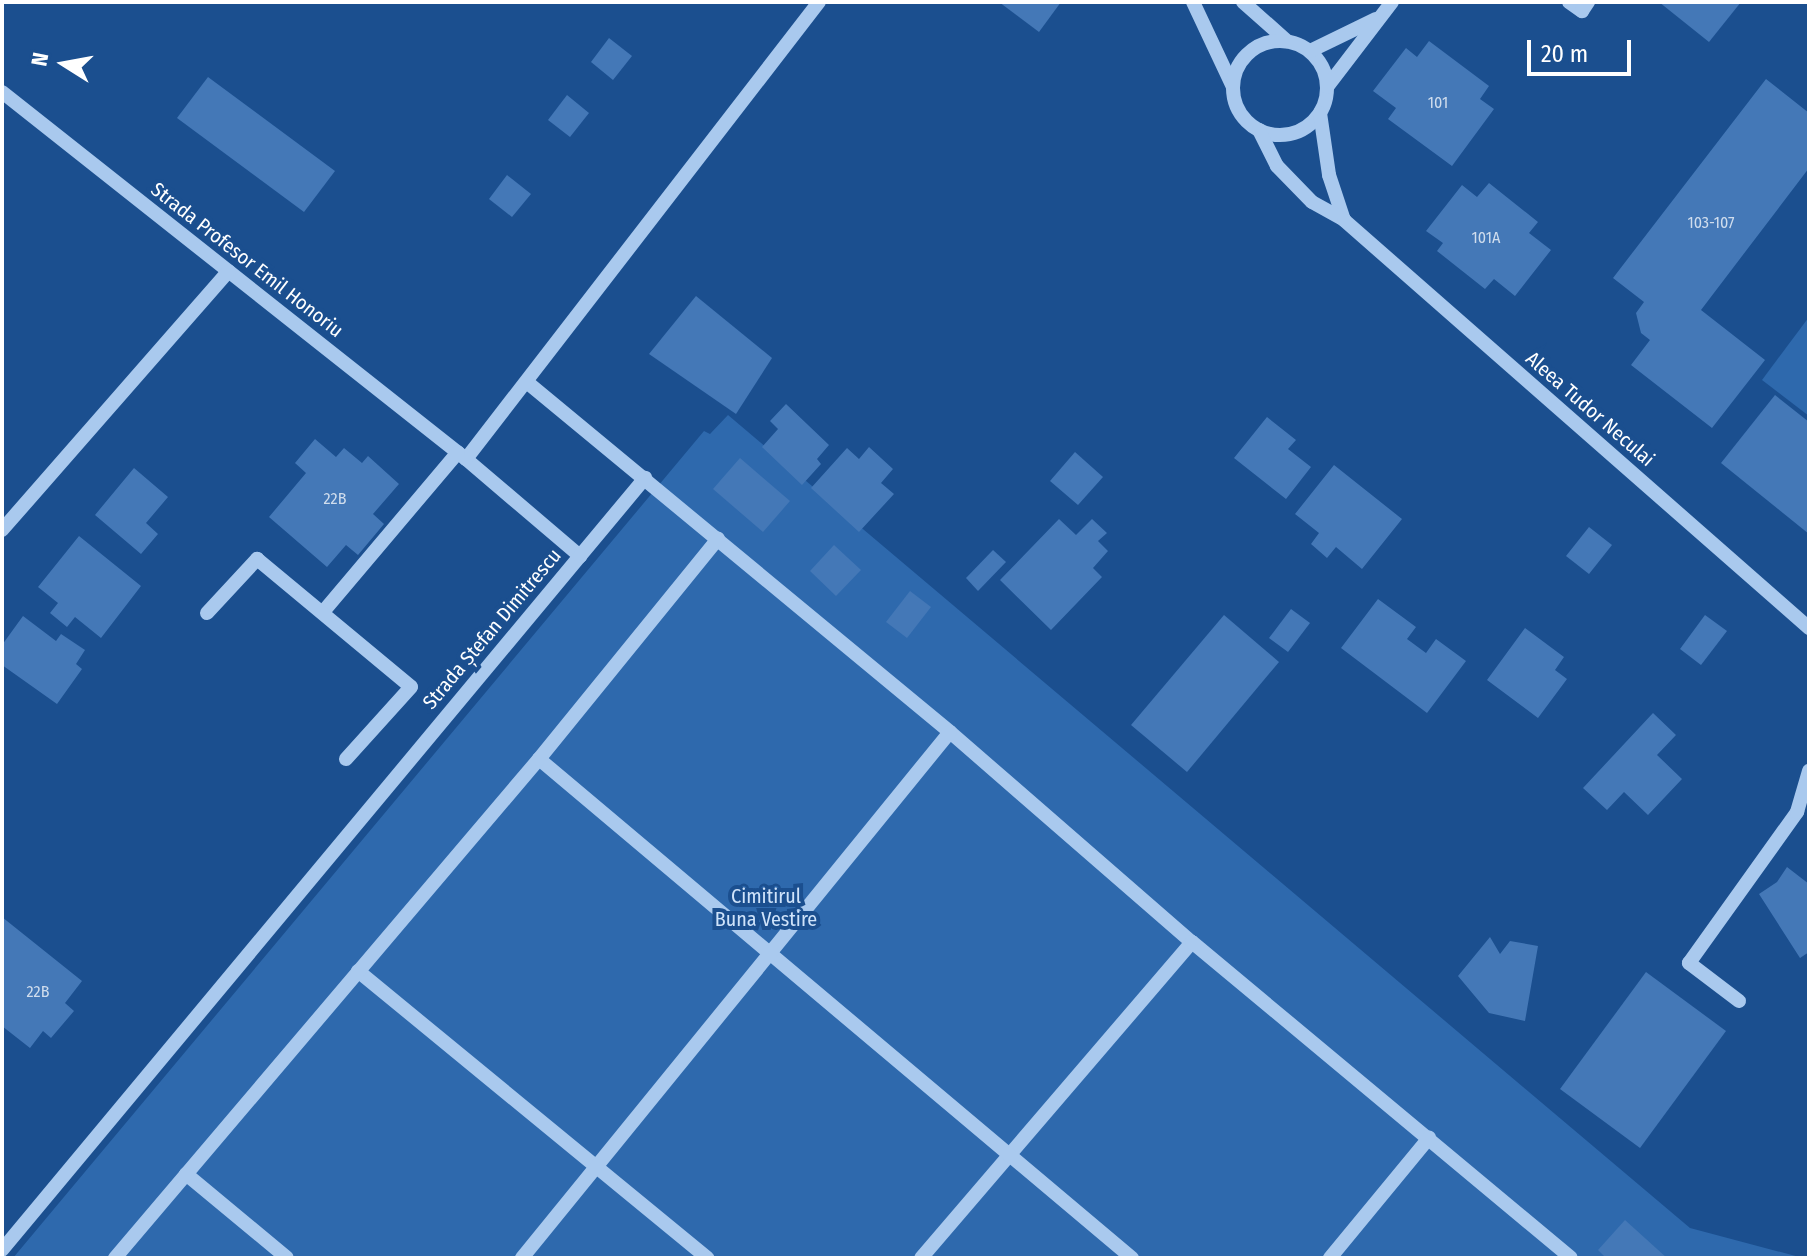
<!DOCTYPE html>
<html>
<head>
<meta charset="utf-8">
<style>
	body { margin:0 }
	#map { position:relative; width:1811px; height:1260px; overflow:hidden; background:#1b4f8f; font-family:"Fira Sans Condensed",sans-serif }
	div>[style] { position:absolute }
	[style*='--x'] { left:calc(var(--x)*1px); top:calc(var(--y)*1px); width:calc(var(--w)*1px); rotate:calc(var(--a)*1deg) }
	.green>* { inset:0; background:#2e69ad }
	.building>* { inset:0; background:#4478b7 }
	.minor>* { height:14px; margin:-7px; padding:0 7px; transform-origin:7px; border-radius:7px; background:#a9c9ee }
	.minor>.ring { margin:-7px; padding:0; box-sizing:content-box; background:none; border:14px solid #a9c9ee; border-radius:50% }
	span { translate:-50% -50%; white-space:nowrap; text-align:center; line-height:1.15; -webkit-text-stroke:8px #1b4f8f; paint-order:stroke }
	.number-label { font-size:16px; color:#d0dded }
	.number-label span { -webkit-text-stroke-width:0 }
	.street-label { font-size:20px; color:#fff }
	.park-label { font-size:20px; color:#cfe3fa }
	.frame { position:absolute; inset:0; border:4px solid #fff; pointer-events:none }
	.north { position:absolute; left:24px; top:24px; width:80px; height:80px; -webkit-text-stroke:6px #1b4f8f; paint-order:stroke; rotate:281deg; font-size:22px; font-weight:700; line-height:32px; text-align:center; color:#fff }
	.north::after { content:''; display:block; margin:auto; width:28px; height:36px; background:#fff; clip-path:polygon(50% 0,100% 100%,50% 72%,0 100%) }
	.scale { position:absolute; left:1527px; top:40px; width:104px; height:36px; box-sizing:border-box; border:4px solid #fff; border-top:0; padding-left:10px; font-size:24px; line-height:28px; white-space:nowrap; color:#fff; -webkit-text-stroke:6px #1b4f8f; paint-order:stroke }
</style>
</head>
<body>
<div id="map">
	<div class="green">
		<div style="clip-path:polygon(1809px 317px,1809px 416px,1762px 380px)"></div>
		<div style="clip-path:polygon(728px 415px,1690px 1228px,1803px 1258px,13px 1258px,704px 431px,710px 434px)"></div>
	</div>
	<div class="building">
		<div style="clip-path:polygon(999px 2px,1061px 2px,1039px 32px)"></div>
		<div style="clip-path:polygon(1659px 2px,1741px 2px,1709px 42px)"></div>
		<div style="clip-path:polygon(609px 38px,632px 56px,613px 80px,591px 62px)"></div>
		<div style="clip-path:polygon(1429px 41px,1489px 86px,1480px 99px,1494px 109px,1452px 166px,1388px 119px,1396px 108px,1373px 91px,1406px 48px,1417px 57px)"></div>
		<div style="clip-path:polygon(208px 77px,335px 171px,304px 212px,177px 118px)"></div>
		<div style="clip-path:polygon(1766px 79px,1809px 113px,1809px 168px,1701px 310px,1765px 360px,1712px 428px,1631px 365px,1650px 340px,1641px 333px,1636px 313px,1644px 302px,1613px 278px)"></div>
		<div style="clip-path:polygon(567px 95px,589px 113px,570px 137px,548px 120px)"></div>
		<div style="clip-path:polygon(507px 175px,531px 194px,512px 217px,489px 199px)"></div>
		<div style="clip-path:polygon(1489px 183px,1538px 222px,1529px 233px,1551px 250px,1515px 296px,1494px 279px,1485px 289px,1437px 251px,1443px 243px,1426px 231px,1462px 185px,1477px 197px)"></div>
		<div style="clip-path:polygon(696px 296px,772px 358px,736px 414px,649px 354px)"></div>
		<div style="clip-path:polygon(1775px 395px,1809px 422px,1809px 534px,1721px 463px)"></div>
		<div style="clip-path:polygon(786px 404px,829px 445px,817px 459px,821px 464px,802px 485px,762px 447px,778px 429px,770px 421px)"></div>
		<div style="clip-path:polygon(1267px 417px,1296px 440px,1288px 449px,1311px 467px,1286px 499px,1234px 458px)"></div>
		<div style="clip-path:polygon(315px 439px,336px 457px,344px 448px,362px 463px,368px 456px,399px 484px,373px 514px,384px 524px,358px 555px,346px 545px,327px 567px,269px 517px,306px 473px,295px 463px)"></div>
		<div style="clip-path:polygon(869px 447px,893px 469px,881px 483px,894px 494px,859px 532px,811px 488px,847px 448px,859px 459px)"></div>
		<div style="clip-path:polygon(1075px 452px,1103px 477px,1078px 505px,1050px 481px)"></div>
		<div style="clip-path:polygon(740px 458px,790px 501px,763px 532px,713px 489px)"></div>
		<div style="clip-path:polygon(1334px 465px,1402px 519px,1362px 569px,1336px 547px,1327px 558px,1311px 544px,1319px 533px,1295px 514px)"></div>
		<div style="clip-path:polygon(134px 468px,168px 497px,146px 523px,158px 534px,141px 554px,95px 515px)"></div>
		<div style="clip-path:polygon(1059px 519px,1076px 535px,1092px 519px,1107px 533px,1098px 541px,1108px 551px,1093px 568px,1102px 577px,1051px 630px,1000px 580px)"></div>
		<div style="clip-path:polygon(1589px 527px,1612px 545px,1589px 574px,1566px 556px)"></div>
		<div style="clip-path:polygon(79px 536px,141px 586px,101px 638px,75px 617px,67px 627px,50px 613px,58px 603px,38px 587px)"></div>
		<div style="clip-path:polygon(834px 545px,861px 570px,836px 596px,810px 571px)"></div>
		<div style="clip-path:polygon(993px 550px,1006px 562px,978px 591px,966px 578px)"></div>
		<div style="clip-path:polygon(910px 591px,931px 607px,907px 638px,886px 622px)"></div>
		<div style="clip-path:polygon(1378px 599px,1416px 627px,1407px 639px,1426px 653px,1436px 639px,1466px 661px,1427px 713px,1341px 648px)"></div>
		<div style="clip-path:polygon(1291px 609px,1310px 623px,1288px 652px,1269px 638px)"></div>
		<div style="clip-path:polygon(1224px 615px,1279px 662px,1187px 772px,1131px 725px)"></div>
		<div style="clip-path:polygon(1705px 615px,1727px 631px,1701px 665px,1680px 649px)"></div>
		<div style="clip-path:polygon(23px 616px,56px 641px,61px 634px,85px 650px,76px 664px,82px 669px,57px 704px,2px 665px,2px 645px)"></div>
		<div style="clip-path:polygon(1525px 628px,1564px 657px,1555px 670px,1567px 679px,1538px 718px,1487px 680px)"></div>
		<div style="clip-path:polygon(1653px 713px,1676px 735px,1657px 755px,1682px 779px,1648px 815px,1624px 792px,1607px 810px,1583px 788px)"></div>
		<div style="clip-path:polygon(1787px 867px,1809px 884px,1809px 952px,1800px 958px,1759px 894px,1777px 882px)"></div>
		<div style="clip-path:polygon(2px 917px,82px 981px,65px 1003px,74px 1011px,51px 1038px,43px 1031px,30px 1048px,2px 1026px)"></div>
		<div style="clip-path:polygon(1490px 937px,1500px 954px,1510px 941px,1538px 946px,1525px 1021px,1489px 1013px,1458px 976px)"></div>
		<div style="clip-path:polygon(1646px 972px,1726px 1031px,1640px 1148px,1560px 1089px)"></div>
		<div style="clip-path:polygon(1625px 1220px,1667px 1258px,1606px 1258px,1598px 1250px)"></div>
	</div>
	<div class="minor">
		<div style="--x:1193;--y:2;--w:94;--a:64.8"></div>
		<div style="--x:1243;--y:2;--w:59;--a:41.6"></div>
		<div style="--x:1569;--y:2;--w:16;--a:35"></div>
		<div style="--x:1582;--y:11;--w:11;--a:-56"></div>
		<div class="ring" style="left:1233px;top:41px;width:80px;height:80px"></div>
		<div style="--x:1310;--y:51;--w:73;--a:-25.9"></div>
		<div style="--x:1327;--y:87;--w:107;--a:-52.6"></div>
		<div style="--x:2;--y:92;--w:592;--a:38.34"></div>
		<div style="--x:466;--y:459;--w:150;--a:40.4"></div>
		<div style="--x:580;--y:556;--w:903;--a:129.79"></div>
		<div style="--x:1320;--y:113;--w:63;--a:81.7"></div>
		<div style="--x:1329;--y:175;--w:47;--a:71.6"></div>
		<div style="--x:1259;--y:130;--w:40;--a:63.4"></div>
		<div style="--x:1277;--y:166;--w:50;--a:45.8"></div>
		<div style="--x:1312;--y:202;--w:37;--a:29"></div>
		<div style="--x:1344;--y:220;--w:619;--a:41.26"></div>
		<div style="--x:528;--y:383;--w:548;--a:39.59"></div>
		<div style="--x:950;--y:732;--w:320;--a:41"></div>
		<div style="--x:1192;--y:942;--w:416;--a:130.6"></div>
		<div style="--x:466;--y:459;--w:577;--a:-52.32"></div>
		<div style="--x:2;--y:530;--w:344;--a:-48.8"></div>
		<div style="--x:580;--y:556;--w:102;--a:-50.2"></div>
		<div style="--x:323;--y:612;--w:209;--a:-49.8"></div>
		<div style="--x:207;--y:613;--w:74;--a:-47.2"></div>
		<div style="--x:257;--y:559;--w:200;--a:39.7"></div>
		<div style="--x:411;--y:687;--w:97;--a:132.1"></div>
		<div style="--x:539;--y:759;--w:775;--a:40.08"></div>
		<div style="--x:1192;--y:942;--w:493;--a:39.8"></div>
		<div style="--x:358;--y:971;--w:452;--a:39.4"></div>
		<div style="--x:1739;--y:1001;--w:63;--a:-142.8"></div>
		<div style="--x:1689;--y:963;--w:186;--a:-54.4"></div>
		<div style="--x:1797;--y:812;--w:43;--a:-73.7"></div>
		<div style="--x:186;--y:1174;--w:131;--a:39.7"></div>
		<div style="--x:115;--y:1258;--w:655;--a:-49.65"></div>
		<div style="--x:539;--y:759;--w:284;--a:-50.9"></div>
		<div style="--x:522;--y:1258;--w:678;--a:-50.87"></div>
		<div style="--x:1330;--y:1258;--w:156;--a:-50.5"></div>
	</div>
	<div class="number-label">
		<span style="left:1438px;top:103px">101</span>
		<span style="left:1711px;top:223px">103-107</span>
		<span style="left:1486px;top:238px">101A</span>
		<span style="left:335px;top:499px">22B</span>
		<span style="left:38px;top:992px">22B</span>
	</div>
	<div class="street-label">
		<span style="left:247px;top:260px;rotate:38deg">Strada Profesor Emil Honoriu</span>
		<span style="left:1590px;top:409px;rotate:41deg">Aleea Tudor Neculai</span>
		<span style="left:492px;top:629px;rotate:-50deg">Strada Ștefan Dimitrescu</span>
	</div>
	<div class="park-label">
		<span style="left:766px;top:908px">Cimitirul<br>Buna Vestire</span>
	</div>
	<div class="frame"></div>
	<div class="north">N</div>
	<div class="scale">20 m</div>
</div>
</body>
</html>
